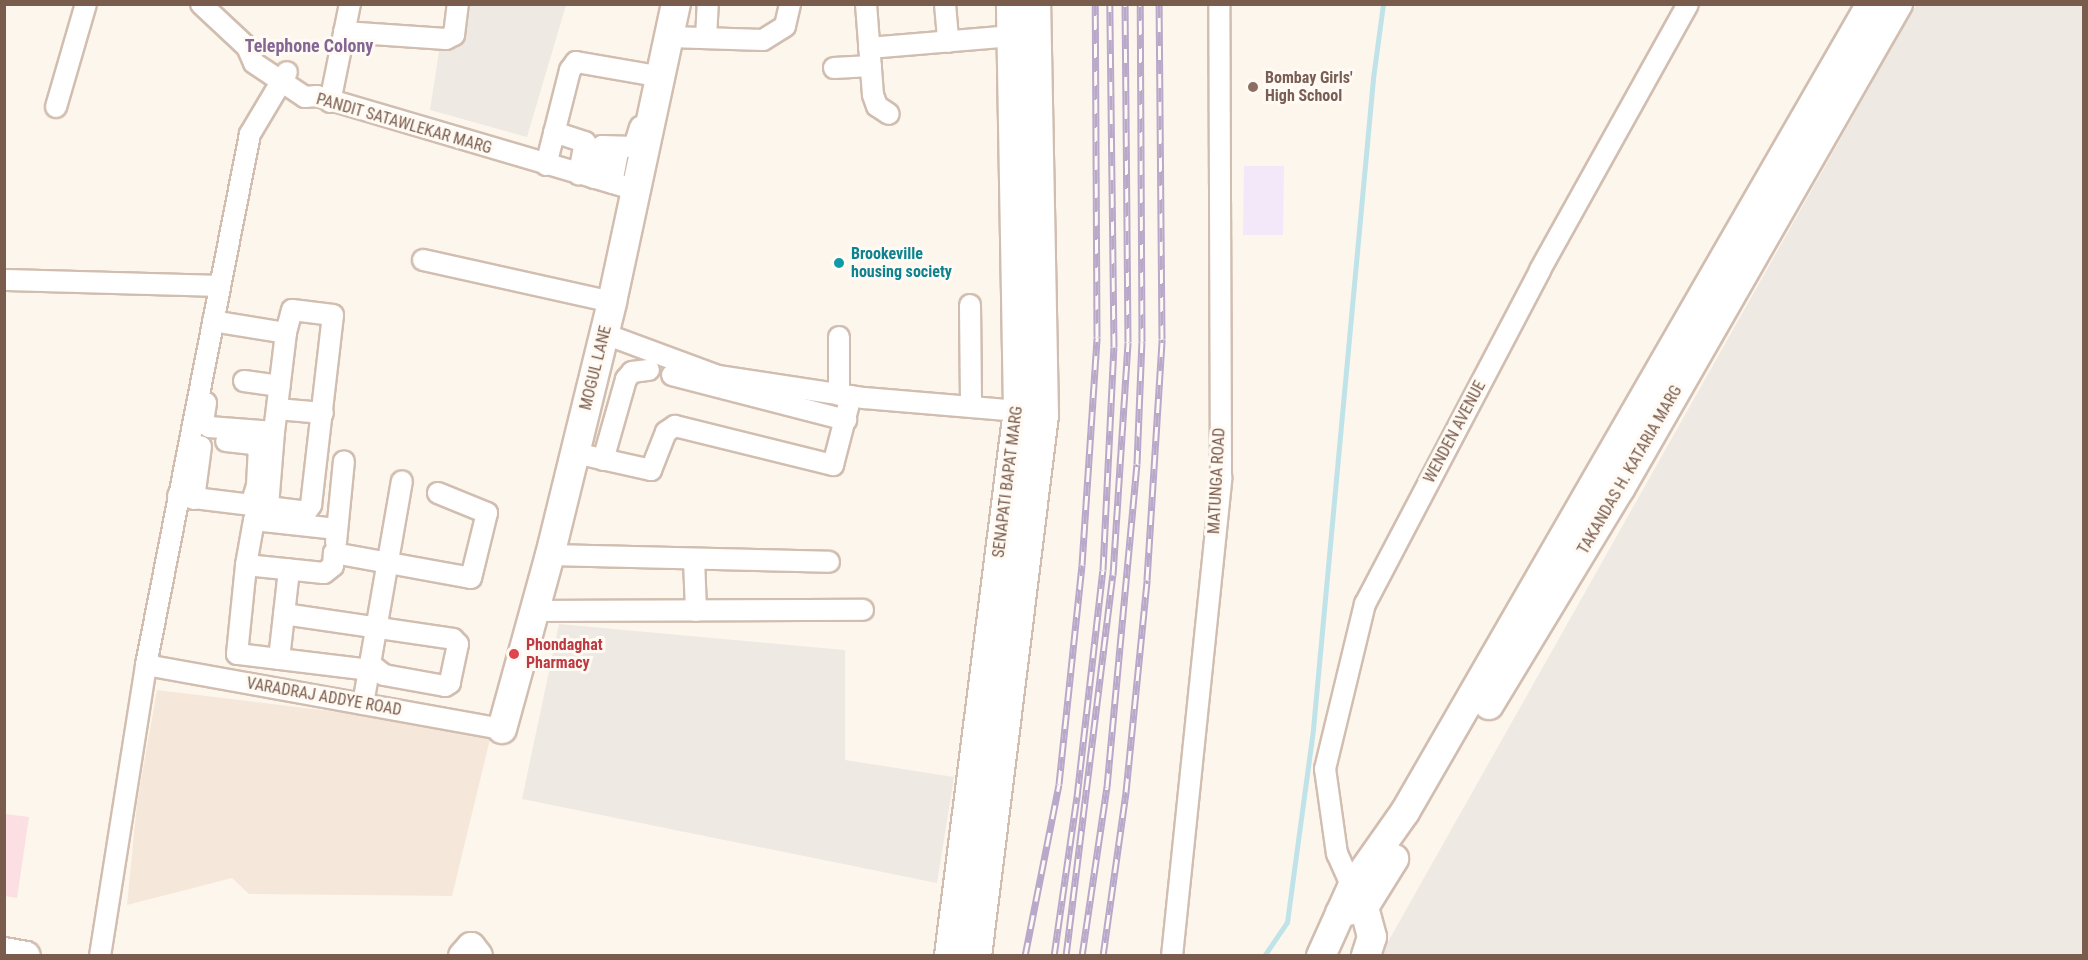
<!DOCTYPE html>
<html>
<head>
<meta charset="utf-8">
<style>
	body { margin:0 }
	#map { position:relative; width:2088px; height:960px; overflow:hidden; background:#fdf6ec; font-family:"Roboto Condensed",sans-serif }
	div>[style] { position:absolute }
	[style*='--x'] { left:calc(var(--x)*1px); top:calc(var(--y)*1px); width:calc(var(--w)*1px); rotate:calc(var(--a)*1deg) }
	.residential>* { inset:0; background:#f5e8da }
	.industrial>* { inset:0; background:#efe9e4 }
	.education>* { inset:0; background:#f3e8fa }
	.medical>* { inset:0; background:#fbdfe3 }
	.stream>* { height:5px; margin:-2.5px; padding:0 2.5px; transform-origin:2.5px; border-radius:2.5px; background:#bfe3e8 }
	.roads { filter:drop-shadow(2px 0 #d1beb0) drop-shadow(-2px 0 #d1beb0) drop-shadow(0 2px #d1beb0) drop-shadow(0 -2px #d1beb0) }
	.street>* { height:20px; margin:-10px; padding:0 10px; transform-origin:10px; border-radius:10px; background:#fff }
	.secondary>* { height:28px; margin:-14px; padding:0 14px; transform-origin:14px; border-radius:14px; background:#fff }
	.rail>* { height:7px; margin-top:-3.5px; transform-origin:0; background:repeating-linear-gradient(90deg,#fffaf3 0 14px,#b9a8c9 0 28px); box-sizing:border-box; border-block:2px solid #b9a8c9 }
	.dots>* { width:16px; height:16px; translate:-50% -50%; box-sizing:border-box; border:3px solid #fffaf3; border-radius:50% }
	span { translate:-50% -50%; white-space:nowrap; text-align:center; line-height:1.15; -webkit-text-stroke:6px #fffaf3; paint-order:stroke }
	.education-label { font-size:16px; color:#785e54; font-weight:700 }
	.left { translate:0 -50%; text-align:left }
	.street-label { font-size:16px; color:#7a5c4d }
	.culture-label { font-size:16px; color:#0d838f; font-weight:700 }
	.health-label { font-size:16px; color:#be3a42; font-weight:700 }
	.neighbourhood-label { font-size:18px; color:#846695; font-weight:700 }
	.frame { position:absolute; inset:0; border:6px solid #7a5c4d; pointer-events:none }
</style>
</head>
<body>
<div id="map">
	<div class="residential">
		<div style="clip-path:polygon(157px 690px,492px 731px,452px 896px,249px 894px,232px 878px,127px 905px,137px 803px)"></div>
	</div>
	<div class="industrial">
		<div style="clip-path:polygon(446px 5px,566px 5px,527px 137px,430px 110px)"></div>
		<div style="clip-path:polygon(1916px 5px,2083px 5px,2083px 955px,1380px 956px)"></div>
		<div style="clip-path:polygon(559px 624px,845px 650px,845px 760px,954px 777px,937px 883px,522px 799px)"></div>
	</div>
	<div class="education">
		<div style="clip-path:polygon(1244px 166px,1284px 166px,1283px 235px,1243px 235px)"></div>
	</div>
	<div class="medical">
		<div style="clip-path:polygon(5px 814px,29px 817px,17px 898px,5px 896px)"></div>
	</div>
	<div class="stream">
		<div style="--x:1264;--y:956;--w:41;--a:-55.9"></div>
		<div style="--x:1287;--y:922;--w:195;--a:-82.3"></div>
		<div style="--x:1313;--y:729;--w:654;--a:-84.73"></div>
		<div style="--x:1373;--y:78;--w:75;--a:-82.3"></div>
	</div>
	<div class="roads">
		<div class="street">
			<div style="--x:201;--y:4;--w:63;--a:43.1"></div>
			<div style="--x:247;--y:47;--w:17;--a:66"></div>
			<div style="--x:254;--y:63;--w:61;--a:33.7"></div>
			<div style="--x:305;--y:97;--w:12;--a:-5"></div>
			<div style="--x:317;--y:96;--w:336;--a:16.4"></div>
			<div style="--x:866;--y:4;--w:91;--a:85.6"></div>
			<div style="--x:873;--y:95;--w:12;--a:70"></div>
			<div style="--x:877;--y:106;--w:14;--a:34"></div>
			<div style="--x:945;--y:4;--w:38;--a:85"></div>
			<div style="--x:344;--y:32;--w:102;--a:3.9"></div>
			<div style="--x:446;--y:39;--w:9;--a:-27"></div>
			<div style="--x:454;--y:35;--w:31;--a:-83"></div>
			<div style="--x:670;--y:37;--w:93;--a:1.8"></div>
			<div style="--x:763;--y:40;--w:26;--a:-32"></div>
			<div style="--x:785;--y:26;--w:23;--a:-77"></div>
			<div style="--x:706;--y:38;--w:34;--a:-87"></div>
			<div style="--x:869;--y:48;--w:144;--a:-4.8"></div>
			<div style="--x:834;--y:68;--w:37;--a:-3"></div>
			<div style="--x:330;--y:102;--w:100;--a:-78.5"></div>
			<div style="--x:56;--y:107;--w:107;--a:-73.8"></div>
			<div style="--x:554;--y:132;--w:33;--a:18"></div>
			<div style="--x:585;--y:142;--w:33;--a:101"></div>
			<div style="--x:546;--y:165;--w:98;--a:-75.8"></div>
			<div style="--x:570;--y:70;--w:10;--a:-53"></div>
			<div style="--x:576;--y:62;--w:87;--a:9.9"></div>
			<div style="--x:594;--y:178;--w:33;--a:-76"></div>
			<div style="--x:602;--y:146;--w:32;--a:2"></div>
			<div style="--x:634;--y:147;--w:21;--a:-73"></div>
			<div style="--x:612;--y:183;--w:36;--a:-79"></div>
			<div style="--x:423;--y:260;--w:194;--a:12.5"></div>
			<div style="--x:4;--y:280;--w:216;--a:1.6"></div>
			<div style="--x:970;--y:305;--w:100;--a:89.4"></div>
			<div style="--x:605;--y:334;--w:121;--a:20.4"></div>
			<div style="--x:718;--y:376;--w:148;--a:8.6"></div>
			<div style="--x:864;--y:398;--w:167;--a:4.8"></div>
			<div style="--x:672;--y:375;--w:180;--a:14.5"></div>
			<div style="--x:244;--y:381;--w:36;--a:8"></div>
			<div style="--x:839;--y:395;--w:58;--a:-90"></div>
			<div style="--x:206;--y:403;--w:18;--a:99"></div>
			<div style="--x:203;--y:421;--w:8;--a:45"></div>
			<div style="--x:209;--y:427;--w:65;--a:4.4"></div>
			<div style="--x:274;--y:432;--w:100;--a:-83.1"></div>
			<div style="--x:286;--y:333;--w:74;--a:-170.7"></div>
			<div style="--x:277;--y:409;--w:46;--a:5"></div>
			<div style="--x:274;--y:432;--w:75;--a:94.6"></div>
			<div style="--x:268;--y:507;--w:38;--a:7"></div>
			<div style="--x:306;--y:512;--w:9;--a:-54"></div>
			<div style="--x:311;--y:505;--w:191;--a:-83.4"></div>
			<div style="--x:333;--y:315;--w:41;--a:-173"></div>
			<div style="--x:292;--y:310;--w:24;--a:105"></div>
			<div style="--x:575;--y:453;--w:78;--a:12.6"></div>
			<div style="--x:651;--y:470;--w:41;--a:-68.5"></div>
			<div style="--x:666;--y:432;--w:11;--a:-34"></div>
			<div style="--x:675;--y:426;--w:163;--a:13.9"></div>
			<div style="--x:833;--y:465;--w:71;--a:-75.4"></div>
			<div style="--x:603;--y:460;--w:84;--a:-74.1"></div>
			<div style="--x:626;--y:379;--w:9;--a:-49"></div>
			<div style="--x:632;--y:372;--w:17;--a:-7"></div>
			<div style="--x:178;--y:496;--w:74;--a:7"></div>
			<div style="--x:251;--y:505;--w:21;--a:-73"></div>
			<div style="--x:257;--y:485;--w:35;--a:-87"></div>
			<div style="--x:259;--y:450;--w:8;--a:-135"></div>
			<div style="--x:253;--y:444;--w:27;--a:-174"></div>
			<div style="--x:194;--y:499;--w:53;--a:-82.5"></div>
			<div style="--x:336;--y:542;--w:81;--a:-84.4"></div>
			<div style="--x:550;--y:555;--w:279;--a:1.4"></div>
			<div style="--x:694;--y:559;--w:52;--a:87.8"></div>
			<div style="--x:246;--y:565;--w:46;--a:-79.9"></div>
			<div style="--x:254;--y:520;--w:83;--a:6.2"></div>
			<div style="--x:535;--y:611;--w:328;--a:-0.2"></div>
			<div style="--x:284;--y:614;--w:171;--a:8.4"></div>
			<div style="--x:453;--y:639;--w:7;--a:45"></div>
			<div style="--x:458;--y:644;--w:40;--a:102"></div>
			<div style="--x:450;--y:683;--w:6;--a:149"></div>
			<div style="--x:445;--y:686;--w:62;--a:-169.8"></div>
			<div style="--x:384;--y:675;--w:18;--a:-142"></div>
			<div style="--x:279;--y:659;--w:90;--a:-83.6"></div>
			<div style="--x:146;--y:665;--w:362;--a:10.2"></div>
			<div style="--x:370;--y:670;--w:134;--a:-173.1"></div>
			<div style="--x:237;--y:654;--w:89;--a:-84.2"></div>
			<div style="--x:246;--y:565;--w:78;--a:5.9"></div>
			<div style="--x:324;--y:573;--w:11;--a:-38"></div>
			<div style="--x:333;--y:566;--w:13;--a:-86"></div>
			<div style="--x:334;--y:553;--w:139;--a:10.3"></div>
			<div style="--x:471;--y:578;--w:67;--a:-76.2"></div>
			<div style="--x:487;--y:513;--w:53;--a:-157.8"></div>
			<div style="--x:363;--y:704;--w:226;--a:-80.1"></div>
			<div style="--x:1352;--y:887;--w:36;--a:-114"></div>
			<div style="--x:1337;--y:854;--w:86;--a:-98"></div>
			<div style="--x:1325;--y:769;--w:170;--a:-76.4"></div>
			<div style="--x:1365;--y:604;--w:377;--a:-62.3"></div>
			<div style="--x:1540;--y:270;--w:304;--a:-60.9"></div>
			<div style="--x:100;--y:956;--w:295;--a:-81"></div>
			<div style="--x:146;--y:665;--w:541;--a:-78.92"></div>
			<div style="--x:250;--y:134;--w:72;--a:-59.2"></div>
			<div style="--x:1172;--y:956;--w:481;--a:-84.1"></div>
			<div style="--x:1221;--y:478;--w:474;--a:-90.2"></div>
		</div>
		<div class="secondary">
			<div style="--x:1489;--y:705;--w:253;--a:-58.8"></div>
			<div style="--x:1620;--y:489;--w:559;--a:-60.18"></div>
			<div style="--x:502;--y:729;--w:180;--a:-74.6"></div>
			<div style="--x:550;--y:555;--w:260;--a:-76.2"></div>
			<div style="--x:612;--y:302;--w:305;--a:-77.9"></div>
			<div style="--x:1354;--y:891;--w:19;--a:58"></div>
			<div style="--x:1364;--y:907;--w:31;--a:75"></div>
			<div style="--x:1372;--y:937;--w:20;--a:108"></div>
			<div style="--x:1340;--y:913;--w:25;--a:-14"></div>
			<div style="--x:1364;--y:907;--w:57;--a:-58"></div>
			<div style="--x:4;--y:952;--w:22;--a:10"></div>
			<div style="--x:463;--y:956;--w:12;--a:-48"></div>
			<div style="--x:471;--y:947;--w:11;--a:52"></div>
			<div style="--x:949;--y:956;--w:550;--a:-82.8"></div>
			<div style="--x:1018;--y:410;--w:406;--a:-91"></div>
			<div style="--x:977;--y:956;--w:545;--a:-82.94"></div>
			<div style="--x:1044;--y:415;--w:411;--a:-91.1"></div>
			<div style="--x:1321;--y:956;--w:76;--a:-65.8"></div>
			<div style="--x:1352;--y:887;--w:92;--a:-54.8"></div>
			<div style="--x:1405;--y:812;--w:933;--a:-60.03"></div>
		</div>
	</div>
	<div class="rail">
		<div style="--x:1025;--y:956;--w:175;--a:-78.8"></div>
		<div style="--x:1059;--y:784;--w:220;--a:-84"></div>
		<div style="--x:1082;--y:565;--w:228;--a:-86.2"></div>
		<div style="--x:1097;--y:337;--w:333;--a:-90.3"></div>
		<div style="--x:1054;--y:956;--w:161;--a:-81.8"></div>
		<div style="--x:1077;--y:797;--w:228;--a:-83.5"></div>
		<div style="--x:1103;--y:570;--w:223;--a:-87.2"></div>
		<div style="--x:1114;--y:347;--w:343;--a:-90.7"></div>
		<div style="--x:1066;--y:956;--w:384;--a:-83"></div>
		<div style="--x:1113;--y:575;--w:233;--a:-86.3"></div>
		<div style="--x:1128;--y:342;--w:338;--a:-90.5"></div>
		<div style="--x:1082;--y:956;--w:171;--a:-81.6"></div>
		<div style="--x:1107;--y:787;--w:324;--a:-84.7"></div>
		<div style="--x:1137;--y:464;--w:122;--a:-87.7"></div>
		<div style="--x:1142;--y:342;--w:338;--a:-90.3"></div>
		<div style="--x:1103;--y:956;--w:166;--a:-82"></div>
		<div style="--x:1126;--y:792;--w:213;--a:-84.3"></div>
		<div style="--x:1147;--y:580;--w:241;--a:-86.4"></div>
		<div style="--x:1162;--y:339;--w:335;--a:-90.5"></div>
	</div>
	<div class="dots">
		<div style="left:1253px;top:87px;background:#8d6e63"></div>
		<div style="left:839px;top:263px;background:#0f9aa8"></div>
		<div style="left:514px;top:654px;background:#e0444e"></div>
	</div>
	<div class="education-label">
		<span class="left" style="left:1265px;top:87px">Bombay Girls'<br>High School</span>
	</div>
	<div class="street-label">
		<span style="left:404px;top:124px;rotate:16deg">PANDIT SATAWLEKAR MARG</span>
		<span style="left:596px;top:368px;rotate:-76deg">MOGUL LANE</span>
		<span style="left:1455px;top:432px;rotate:-62deg">WENDEN AVENUE</span>
		<span style="left:1630px;top:470px;rotate:-60deg">TAKANDAS H. KATARIA MARG</span>
		<span style="left:1217px;top:481px;rotate:-87deg">MATUNGA ROAD</span>
		<span style="left:1008px;top:482px;rotate:-83deg">SENAPATI BAPAT MARG</span>
		<span style="left:324px;top:697px;rotate:10deg">VARADRAJ ADDYE ROAD</span>
	</div>
	<div class="culture-label">
		<span class="left" style="left:851px;top:263px">Brookeville<br>housing society</span>
	</div>
	<div class="health-label">
		<span class="left" style="left:526px;top:654px">Phondaghat<br>Pharmacy</span>
	</div>
	<div class="neighbourhood-label">
		<span style="left:309px;top:46px">Telephone Colony</span>
	</div>
	<div class="frame"></div>
</div>
</body>
</html>
